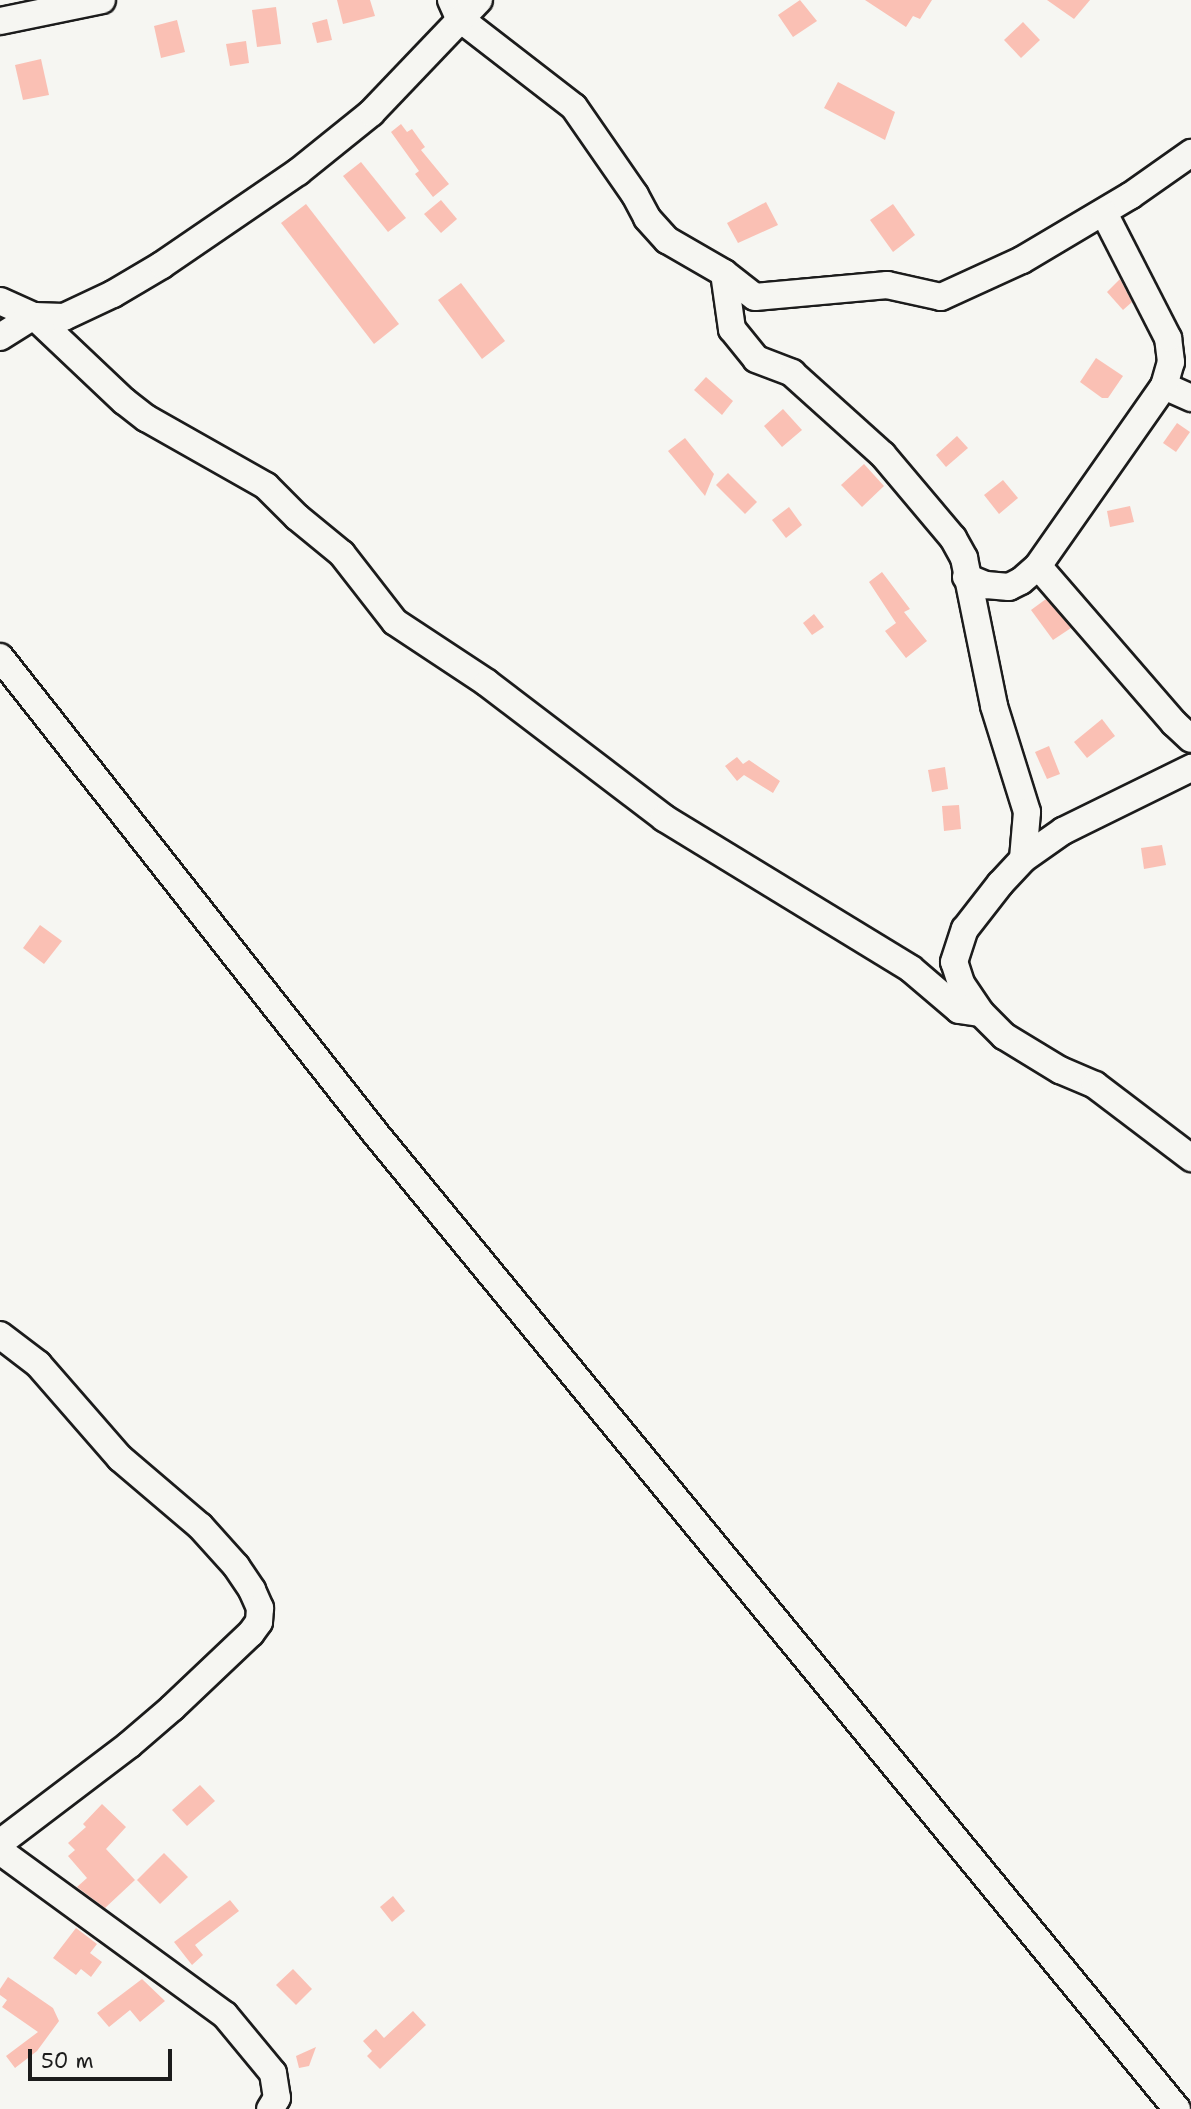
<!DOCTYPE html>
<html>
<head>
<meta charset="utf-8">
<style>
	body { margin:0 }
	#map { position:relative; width:1191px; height:2109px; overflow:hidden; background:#f6f6f2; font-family:"Shantell Sans",sans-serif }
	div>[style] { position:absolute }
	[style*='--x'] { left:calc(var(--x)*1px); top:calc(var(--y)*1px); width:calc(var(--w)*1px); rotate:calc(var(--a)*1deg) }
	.building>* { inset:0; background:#fac0b4 }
	.roads { filter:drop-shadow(2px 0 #1c1c1c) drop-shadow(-2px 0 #1c1c1c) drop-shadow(0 2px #1c1c1c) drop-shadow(0 -2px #1c1c1c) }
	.minor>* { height:26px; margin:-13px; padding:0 13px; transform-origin:13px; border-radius:13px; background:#f6f6f2 }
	span { translate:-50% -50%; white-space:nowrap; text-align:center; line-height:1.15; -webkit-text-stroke:7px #f6f6f2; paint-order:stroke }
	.scale { position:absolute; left:28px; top:2049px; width:144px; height:32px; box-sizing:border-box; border:4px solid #1c1c1c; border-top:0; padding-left:9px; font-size:21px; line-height:24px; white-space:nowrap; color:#1c1c1c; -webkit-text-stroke:5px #f6f6f2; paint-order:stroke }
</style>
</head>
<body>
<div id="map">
	<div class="building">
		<div style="clip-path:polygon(337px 0,370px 0,375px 16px,343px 24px)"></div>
		<div style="clip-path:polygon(800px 0,817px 21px,793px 37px,778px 15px)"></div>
		<div style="clip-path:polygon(865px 0,932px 0,920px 19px,913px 16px,906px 27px)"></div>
		<div style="clip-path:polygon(1047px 0,1090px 0,1074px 19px)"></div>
		<div style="clip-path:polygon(276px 7px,281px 44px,257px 47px,252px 10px)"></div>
		<div style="clip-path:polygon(327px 19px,332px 40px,317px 43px,312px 23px)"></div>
		<div style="clip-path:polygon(177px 20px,185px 52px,161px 58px,154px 26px)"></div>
		<div style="clip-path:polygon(1023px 22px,1040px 40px,1021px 58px,1004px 40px)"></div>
		<div style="clip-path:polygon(246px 41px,249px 63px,230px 66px,226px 44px)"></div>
		<div style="clip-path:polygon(41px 59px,49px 95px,23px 100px,15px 65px)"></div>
		<div style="clip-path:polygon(838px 82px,895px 112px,885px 140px,824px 108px)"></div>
		<div style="clip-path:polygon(401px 124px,407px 132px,412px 129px,425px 147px,421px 150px,449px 184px,433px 197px,415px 174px,419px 171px,391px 132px)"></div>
		<div style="clip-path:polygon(361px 162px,406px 218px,388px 232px,343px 176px)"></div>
		<div style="clip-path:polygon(441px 200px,457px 219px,441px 233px,424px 214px)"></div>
		<div style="clip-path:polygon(766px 202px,778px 225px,738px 243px,727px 223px)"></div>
		<div style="clip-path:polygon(306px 204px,399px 324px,374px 344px,281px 223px)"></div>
		<div style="clip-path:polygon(893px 204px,915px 235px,893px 252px,870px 220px)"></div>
		<div style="clip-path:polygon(1120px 279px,1132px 302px,1123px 310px,1107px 292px)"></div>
		<div style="clip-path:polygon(461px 283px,505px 341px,482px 359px,438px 300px)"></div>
		<div style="clip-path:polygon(1096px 358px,1123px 376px,1108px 398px,1102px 398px,1080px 382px)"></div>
		<div style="clip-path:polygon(706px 377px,733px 401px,722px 415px,694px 390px)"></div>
		<div style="clip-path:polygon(783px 409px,802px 430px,782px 447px,764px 426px)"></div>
		<div style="clip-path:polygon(1177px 423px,1190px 432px,1176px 452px,1163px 443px)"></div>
		<div style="clip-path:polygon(957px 436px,968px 448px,946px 467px,936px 455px)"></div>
		<div style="clip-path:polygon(685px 438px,714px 474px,705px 496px,668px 451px)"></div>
		<div style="clip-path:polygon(864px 464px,884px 486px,862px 507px,841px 485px)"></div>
		<div style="clip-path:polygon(728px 473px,757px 502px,745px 514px,716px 485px)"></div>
		<div style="clip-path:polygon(1003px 480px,1018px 498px,999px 514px,984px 495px)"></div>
		<div style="clip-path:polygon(1130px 506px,1134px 522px,1110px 527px,1107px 511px)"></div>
		<div style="clip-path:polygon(789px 507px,802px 525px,786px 538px,772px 520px)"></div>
		<div style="clip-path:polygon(882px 572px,910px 609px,904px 612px,927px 641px,906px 658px,885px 631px,896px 623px,869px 582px)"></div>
		<div style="clip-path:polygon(1046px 599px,1071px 628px,1053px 640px,1031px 610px)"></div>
		<div style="clip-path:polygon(814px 614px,824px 627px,812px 635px,803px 623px)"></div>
		<div style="clip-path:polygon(1102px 719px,1115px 736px,1087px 758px,1074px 742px)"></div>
		<div style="clip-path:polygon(1049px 746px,1060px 774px,1047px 779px,1035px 752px)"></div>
		<div style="clip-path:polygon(737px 757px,743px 764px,749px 760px,780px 781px,773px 793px,744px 775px,737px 781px,725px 766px)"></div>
		<div style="clip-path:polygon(945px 767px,948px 789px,932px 792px,928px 770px)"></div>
		<div style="clip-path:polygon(959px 805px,961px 829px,944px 831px,942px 806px)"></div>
		<div style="clip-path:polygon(1162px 845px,1166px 865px,1144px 869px,1141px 848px)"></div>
		<div style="clip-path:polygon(40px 925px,62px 941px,44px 964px,23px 948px)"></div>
		<div style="clip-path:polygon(200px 1785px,215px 1801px,187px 1826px,172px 1810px)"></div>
		<div style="clip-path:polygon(102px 1804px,126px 1827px,106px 1849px,135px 1880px,105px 1908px,77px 1887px,87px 1878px,68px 1856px,75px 1850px,68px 1843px,86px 1827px,83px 1824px)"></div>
		<div style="clip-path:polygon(164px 1853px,188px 1877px,160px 1904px,137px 1880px)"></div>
		<div style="clip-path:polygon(393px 1896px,405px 1911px,392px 1922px,380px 1907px)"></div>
		<div style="clip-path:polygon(230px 1900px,239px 1911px,195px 1945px,203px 1955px,192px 1965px,174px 1942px)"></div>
		<div style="clip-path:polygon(76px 1928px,97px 1944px,90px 1953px,102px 1962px,91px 1977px,81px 1969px,76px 1975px,53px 1958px)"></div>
		<div style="clip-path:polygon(293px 1969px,312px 1989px,296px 2005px,276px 1985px)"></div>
		<div style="clip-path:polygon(8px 1977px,53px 2008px,59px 2021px,37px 2051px,15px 2068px,6px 2056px,38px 2032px,2px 2007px,7px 2000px,0 1995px,0 1989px)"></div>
		<div style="clip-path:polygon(142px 1979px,165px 2001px,140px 2022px,130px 2010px,109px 2027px,97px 2013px)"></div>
		<div style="clip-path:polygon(413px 2011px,426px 2025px,380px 2069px,367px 2056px,372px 2051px,363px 2041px,376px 2029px,384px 2038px)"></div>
		<div style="clip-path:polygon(316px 2047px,309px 2066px,299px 2068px,296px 2056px)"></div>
	</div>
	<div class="roads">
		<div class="minor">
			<div style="--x:451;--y:0;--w:20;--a:66"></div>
			<div style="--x:459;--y:18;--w:145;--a:37.7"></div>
			<div style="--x:574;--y:107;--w:107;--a:55.3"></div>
			<div style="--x:635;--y:195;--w:26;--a:62"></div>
			<div style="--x:647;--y:218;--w:30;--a:48"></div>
			<div style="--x:667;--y:240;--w:66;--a:30.1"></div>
			<div style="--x:724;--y:273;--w:39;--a:38"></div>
			<div style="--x:755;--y:297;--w:133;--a:-5.2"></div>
			<div style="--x:887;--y:285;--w:55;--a:12.5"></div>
			<div style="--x:941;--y:297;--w:89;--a:-24.6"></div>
			<div style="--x:1022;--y:260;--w:126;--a:-30.7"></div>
			<div style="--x:1130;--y:196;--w:75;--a:-35.2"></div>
			<div style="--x:0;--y:21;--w:104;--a:-11.6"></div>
			<div style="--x:724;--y:273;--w:57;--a:81.9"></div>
			<div style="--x:732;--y:329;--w:38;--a:51"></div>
			<div style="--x:756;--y:359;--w:39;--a:21"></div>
			<div style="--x:792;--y:373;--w:122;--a:42"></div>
			<div style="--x:883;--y:455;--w:109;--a:49.9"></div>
			<div style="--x:953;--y:538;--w:23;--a:61"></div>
			<div style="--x:964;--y:558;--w:151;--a:78.5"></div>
			<div style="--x:994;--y:706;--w:111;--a:72.7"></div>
			<div style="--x:1027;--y:812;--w:47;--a:94.9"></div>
			<div style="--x:0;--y:301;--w:37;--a:24"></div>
			<div style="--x:34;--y:316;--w:124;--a:43.4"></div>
			<div style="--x:124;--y:401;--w:28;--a:38"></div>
			<div style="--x:146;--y:418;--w:138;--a:29.5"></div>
			<div style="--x:266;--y:486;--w:44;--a:45"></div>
			<div style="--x:297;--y:517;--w:58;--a:39.4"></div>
			<div style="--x:342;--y:554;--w:86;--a:52.1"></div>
			<div style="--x:395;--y:622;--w:110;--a:33.5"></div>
			<div style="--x:487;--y:683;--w:223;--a:37.3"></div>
			<div style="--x:664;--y:818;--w:289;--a:31.4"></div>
			<div style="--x:911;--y:969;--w:63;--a:40.5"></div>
			<div style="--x:959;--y:1010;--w:22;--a:8"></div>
			<div style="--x:981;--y:1013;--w:33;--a:45"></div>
			<div style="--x:1004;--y:1036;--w:66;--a:31.3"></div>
			<div style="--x:1060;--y:1070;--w:38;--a:23"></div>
			<div style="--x:1095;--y:1085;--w:121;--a:37.2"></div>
			<div style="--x:0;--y:337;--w:40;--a:-32"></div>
			<div style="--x:34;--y:316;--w:30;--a:2"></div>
			<div style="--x:64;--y:317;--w:54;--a:-25.1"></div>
			<div style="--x:113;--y:294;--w:57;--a:-30.6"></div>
			<div style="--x:162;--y:265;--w:165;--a:-34.4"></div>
			<div style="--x:298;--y:172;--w:94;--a:-38.9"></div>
			<div style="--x:371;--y:113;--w:156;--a:-46.3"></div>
			<div style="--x:1164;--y:386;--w:30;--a:24"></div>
			<div style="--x:1038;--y:566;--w:208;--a:49.1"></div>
			<div style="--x:1174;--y:723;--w:23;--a:43"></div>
			<div style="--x:966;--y:577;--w:22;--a:22"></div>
			<div style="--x:986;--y:585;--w:23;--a:5"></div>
			<div style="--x:1009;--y:587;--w:13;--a:-27"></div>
			<div style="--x:1021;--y:581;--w:23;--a:-41"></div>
			<div style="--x:1038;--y:566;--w:220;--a:-55"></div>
			<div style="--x:1164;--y:386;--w:25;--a:-74"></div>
			<div style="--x:1171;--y:362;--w:24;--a:-97"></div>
			<div style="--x:1168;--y:338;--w:140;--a:-117.1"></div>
			<div style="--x:0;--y:657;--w:607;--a:51.75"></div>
			<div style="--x:376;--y:1134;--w:1262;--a:50.6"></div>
			<div style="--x:981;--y:1013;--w:36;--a:-124"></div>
			<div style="--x:961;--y:983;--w:22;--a:-108"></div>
			<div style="--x:954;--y:962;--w:35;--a:-72"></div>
			<div style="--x:965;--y:929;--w:57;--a:-52.1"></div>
			<div style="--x:1000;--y:884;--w:34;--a:-47"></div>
			<div style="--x:1023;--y:859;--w:49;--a:-35"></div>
			<div style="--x:1063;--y:831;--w:143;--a:-26.2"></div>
			<div style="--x:0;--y:1335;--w:48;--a:37.3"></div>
			<div style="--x:38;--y:1364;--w:125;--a:48.9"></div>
			<div style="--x:120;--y:1458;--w:105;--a:40.4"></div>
			<div style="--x:200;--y:1526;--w:54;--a:48"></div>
			<div style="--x:236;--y:1566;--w:29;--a:56"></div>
			<div style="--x:252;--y:1590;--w:20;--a:66"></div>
			<div style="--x:260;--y:1608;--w:14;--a:94"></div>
			<div style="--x:259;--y:1622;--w:14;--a:126"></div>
			<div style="--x:251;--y:1633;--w:109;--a:136.5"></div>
			<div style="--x:172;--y:1708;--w:57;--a:139.3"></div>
			<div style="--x:129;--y:1745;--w:162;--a:142.8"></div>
			<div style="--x:0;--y:1851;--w:278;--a:36.1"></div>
			<div style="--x:225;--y:2015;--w:75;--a:50.4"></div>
			<div style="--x:273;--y:2073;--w:25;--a:81"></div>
			<div style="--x:277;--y:2098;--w:13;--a:122"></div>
		</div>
	</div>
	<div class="scale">50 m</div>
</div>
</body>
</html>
